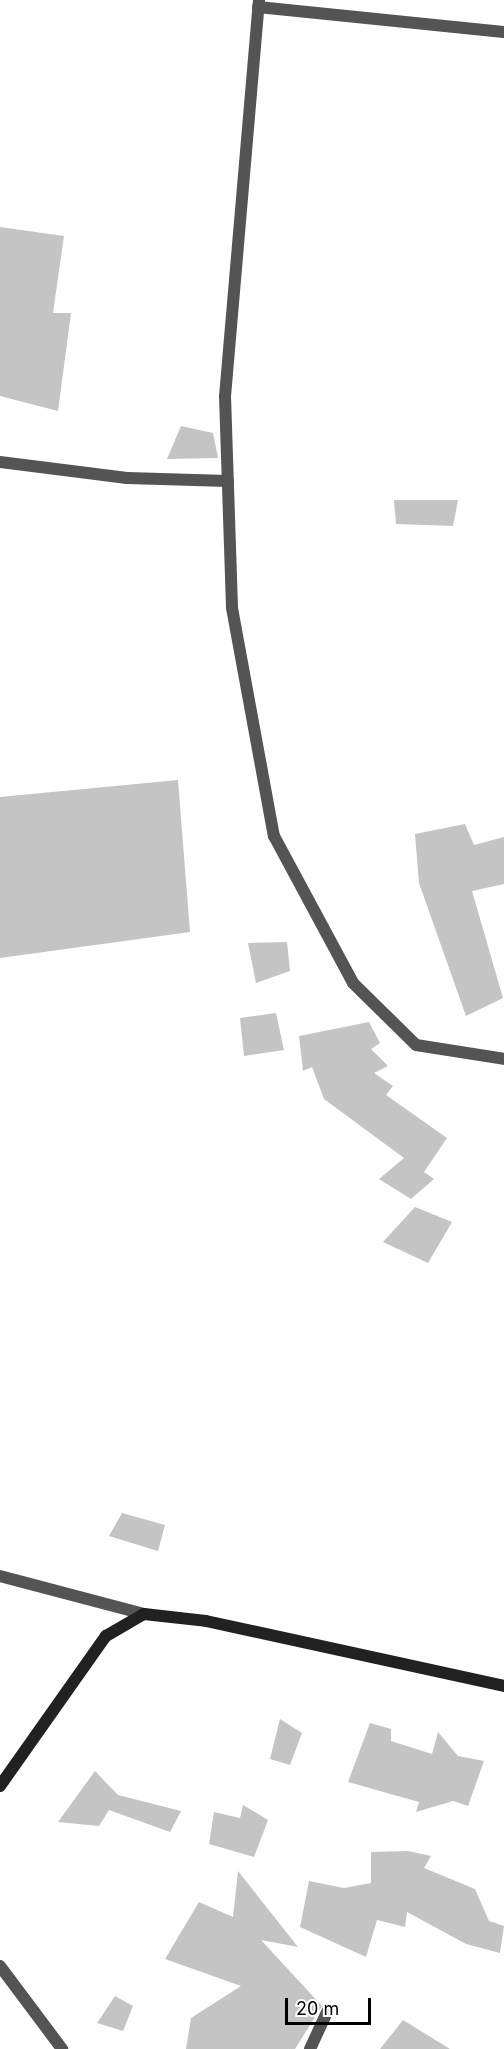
<!DOCTYPE html>
<html>
<head>
<meta charset="utf-8">
<style>
	body { margin:0 }
	#map { position:relative; width:504px; height:2049px; overflow:hidden; background:#fff; font-family:Inter,sans-serif }
	div>[style] { position:absolute }
	[style*='--x'] { left:calc(var(--x)*1px); top:calc(var(--y)*1px); width:calc(var(--w)*1px); rotate:calc(var(--a)*1deg) }
	.building>* { inset:0; background:#c4c4c4 }
	.street>* { height:12px; margin:-6px; padding:0 6px; transform-origin:6px; border-radius:6px; background:#545454 }
	.secondary>* { height:12px; margin:-6px; padding:0 6px; transform-origin:6px; border-radius:6px; background:#212121 }
	span { translate:-50% -50%; white-space:nowrap; text-align:center; line-height:1.15; -webkit-text-stroke:5px #fff; paint-order:stroke }
	.scale { position:absolute; left:285px; top:1998px; width:86px; height:27px; box-sizing:border-box; border:3px solid #000; border-top:0; padding-left:8px; font-size:18px; line-height:21px; white-space:nowrap; color:#000; -webkit-text-stroke:4px #fff; paint-order:stroke }
</style>
</head>
<body>
<div id="map">
	<div class="building">
		<div style="clip-path:polygon(0 227px,64px 236px,53px 313px,71px 313px,58px 411px,0 396px)"></div>
		<div style="clip-path:polygon(181px 426px,213px 433px,218px 458px,167px 459px)"></div>
		<div style="clip-path:polygon(394px 500px,458px 500px,453px 526px,396px 524px)"></div>
		<div style="clip-path:polygon(178px 780px,190px 932px,0 958px,0 797px)"></div>
		<div style="clip-path:polygon(465px 824px,474px 845px,504px 837px,504px 884px,472px 891px,503px 998px,466px 1016px,419px 883px,415px 834px)"></div>
		<div style="clip-path:polygon(287px 942px,290px 971px,256px 983px,248px 943px)"></div>
		<div style="clip-path:polygon(276px 1013px,284px 1050px,244px 1056px,240px 1018px)"></div>
		<div style="clip-path:polygon(369px 1022px,380px 1043px,371px 1049px,388px 1066px,374px 1073px,393px 1086px,386px 1095px,447px 1138px,424px 1172px,434px 1179px,411px 1199px,379px 1179px,404px 1158px,324px 1099px,312px 1067px,303px 1071px,299px 1036px)"></div>
		<div style="clip-path:polygon(415px 1207px,452px 1222px,428px 1263px,383px 1242px)"></div>
		<div style="clip-path:polygon(122px 1513px,165px 1525px,158px 1551px,109px 1536px)"></div>
		<div style="clip-path:polygon(280px 1719px,302px 1733px,290px 1765px,270px 1759px)"></div>
		<div style="clip-path:polygon(370px 1723px,391px 1729px,391px 1741px,432px 1754px,438px 1732px,458px 1756px,484px 1761px,468px 1806px,453px 1801px,416px 1812px,419px 1802px,348px 1782px)"></div>
		<div style="clip-path:polygon(95px 1771px,118px 1795px,181px 1811px,170px 1832px,109px 1810px,99px 1826px,58px 1822px)"></div>
		<div style="clip-path:polygon(243px 1805px,268px 1820px,254px 1857px,209px 1844px,214px 1812px,240px 1818px)"></div>
		<div style="clip-path:polygon(408px 1851px,431px 1856px,424px 1868px,475px 1889px,489px 1921px,504px 1926px,500px 1953px,466px 1944px,407px 1912px,405px 1927px,377px 1920px,366px 1957px,300px 1927px,309px 1881px,344px 1888px,371px 1883px,371px 1852px)"></div>
		<div style="clip-path:polygon(238px 1871px,298px 1947px,261px 1940px,322px 2006px,295px 2049px,186px 2049px,191px 2018px,241px 1986px,165px 1959px,199px 1902px,233px 1917px)"></div>
		<div style="clip-path:polygon(115px 1996px,133px 2006px,123px 2031px,97px 2023px)"></div>
		<div style="clip-path:polygon(403px 2020px,450px 2049px,380px 2049px)"></div>
	</div>
	<div class="street">
		<div style="--x:259;--y:0;--w:397;--a:94.9"></div>
		<div style="--x:225;--y:396;--w:212;--a:88.1"></div>
		<div style="--x:232;--y:608;--w:232;--a:79.6"></div>
		<div style="--x:274;--y:836;--w:167;--a:61.7"></div>
		<div style="--x:353;--y:983;--w:88;--a:44.5"></div>
		<div style="--x:416;--y:1045;--w:89;--a:9"></div>
		<div style="--x:258;--y:7;--w:247;--a:5.8"></div>
		<div style="--x:0;--y:462;--w:128;--a:7.2"></div>
		<div style="--x:127;--y:478;--w:101;--a:1.7"></div>
		<div style="--x:0;--y:1576;--w:149;--a:14.8"></div>
		<div style="--x:0;--y:1966;--w:104;--a:53.2"></div>
		<div style="--x:310;--y:2049;--w:41;--a:-65.3"></div>
	</div>
	<div class="secondary">
		<div style="--x:0;--y:1786;--w:184;--a:-54.8"></div>
		<div style="--x:106;--y:1636;--w:44;--a:-30.1"></div>
		<div style="--x:144;--y:1614;--w:62;--a:6.4"></div>
		<div style="--x:206;--y:1621;--w:305;--a:12.3"></div>
	</div>
	<div class="scale">20 m</div>
</div>
</body>
</html>
